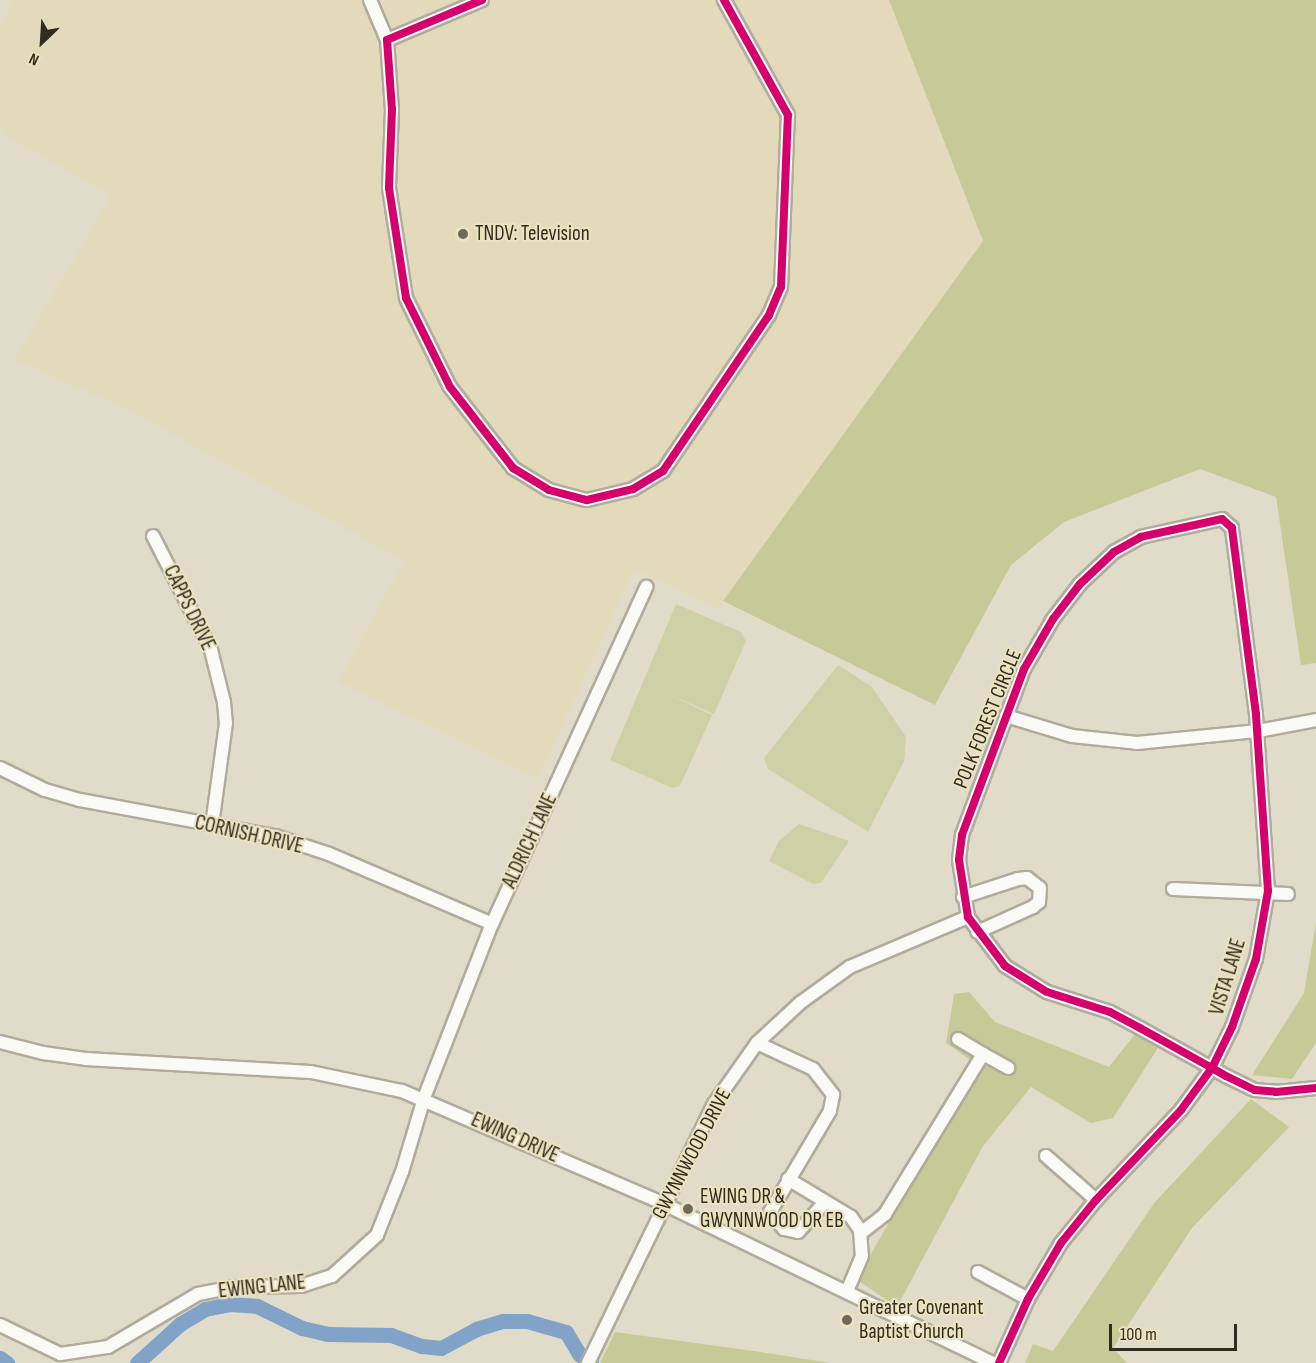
<!DOCTYPE html>
<html>
<head>
<meta charset="utf-8">
<style>
	body { margin:0 }
	#map { position:relative; width:1316px; height:1363px; overflow:hidden; background:#e1dcca; font-family:"Sofia Sans Condensed",sans-serif }
	div>[style] { position:absolute }
	[style*='--x'] { left:calc(var(--x)*1px); top:calc(var(--y)*1px); width:calc(var(--w)*1px); rotate:calc(var(--a)*1deg) }
	.built>* { inset:0; background:#e3dabb }
	.green>* { inset:0; background:#cdd1a5 }
	.forest>* { inset:0; background:#c6ca96 }
	.river>* { height:15px; margin:-7.5px; padding:0 7.5px; transform-origin:7.5px; border-radius:7.5px; background:#80a3c7 }
	.roads { filter:drop-shadow(2px 0 #b0ac9d) drop-shadow(-2px 0 #b0ac9d) drop-shadow(0 2px #b0ac9d) drop-shadow(0 -2px #b0ac9d) }
	.minor>* { height:12px; margin:-6px; padding:0 6px; transform-origin:6px; border-radius:6px; background:#fafaf7 }
	.cycleway>* { height:8px; margin:-4px; padding:0 4px; transform-origin:4px; border-radius:4px; background:#d6006c }
	.dots>* { width:16px; height:16px; translate:-50% -50%; box-sizing:border-box; border:3px solid #ebe2c0; border-radius:50% }
	span { translate:-50% -50%; white-space:nowrap; text-align:center; line-height:1.15; -webkit-text-stroke:4.5px #ebe2c0; paint-order:stroke }
	.poi-label { font-size:21px; color:#302c1f }
	.left { translate:0 -50%; text-align:left }
	.street-label { font-size:21px; color:#302c1f }
	.north { position:absolute; left:12px; top:12px; width:60px; height:60px; -webkit-text-stroke:4px #ebe2c0; paint-order:stroke; rotate:205deg; font-size:16px; font-weight:700; line-height:24px; text-align:center; color:#302c1f }
	.north::after { content:''; display:block; margin:auto; width:21px; height:27px; background:#302c1f; clip-path:polygon(50% 0,100% 100%,50% 72%,0 100%) }
	.scale { position:absolute; left:1109px; top:1324px; width:128px; height:27px; box-sizing:border-box; border:3px solid #302c1f; border-top:0; padding-left:8px; font-size:18px; line-height:21px; white-space:nowrap; color:#302c1f; -webkit-text-stroke:4px #ebe2c0; paint-order:stroke }
</style>
</head>
<body>
<div id="map">
	<div class="built">
		<div style="clip-path:polygon(7px 0,889px 0,983px 241px,875px 402px,717px 609px,634px 569px,538px 779px,339px 682px,404px 560px,121px 406px,14px 360px,111px 196px,7px 136px,0 123px,0 25px,13px 4px)"></div>
	</div>
	<div class="green">
		<div style="clip-path:polygon(676px 604px,741px 632px,746px 641px,714px 714px,668px 694px,712px 715px,680px 786px,672px 788px,610px 760px)"></div>
		<div style="clip-path:polygon(838px 665px,872px 687px,906px 737px,904px 761px,868px 832px,768px 769px,764px 758px)"></div>
		<div style="clip-path:polygon(799px 824px,849px 841px,821px 883px,813px 884px,769px 861px,779px 841px)"></div>
	</div>
	<div class="forest">
		<div style="clip-path:polygon(889px 0,1316px 0,1316px 663px,1301px 665px,1276px 497px,1200px 469px,1064px 522px,1011px 565px,935px 705px,723px 601px,983px 241px)"></div>
		<div style="clip-path:polygon(1316px 923px,1316px 1043px,1292px 1079px,1252px 1075px,1304px 993px)"></div>
		<div style="clip-path:polygon(969px 992px,995px 1022px,1109px 1067px,1135px 1034px,1158px 1048px,1113px 1118px,1091px 1123px,1031px 1087px,983px 1146px,897px 1307px,856px 1279px,980px 1067px,946px 1043px,954px 994px)"></div>
		<div style="clip-path:polygon(1251px 1099px,1289px 1127px,1192px 1228px,1113px 1348px,1127px 1363px,1025px 1363px,1033px 1344px,1053px 1351px,1155px 1202px)"></div>
		<div style="clip-path:polygon(615px 1332px,761px 1352px,831px 1363px,600px 1363px)"></div>
	</div>
	<div class="river">
		<div style="--x:0;--y:1358;--w:9;--a:36"></div>
		<div style="--x:137;--y:1363;--w:58;--a:-42.2"></div>
		<div style="--x:180;--y:1324;--w:29;--a:-31"></div>
		<div style="--x:205;--y:1309;--w:25;--a:-11"></div>
		<div style="--x:230;--y:1304;--w:27;--a:4"></div>
		<div style="--x:257;--y:1306;--w:50;--a:26.1"></div>
		<div style="--x:302;--y:1328;--w:26;--a:13"></div>
		<div style="--x:327;--y:1334;--w:64;--a:0.9"></div>
		<div style="--x:391;--y:1335;--w:33;--a:20"></div>
		<div style="--x:422;--y:1346;--w:19;--a:6"></div>
		<div style="--x:441;--y:1348;--w:40;--a:-28"></div>
		<div style="--x:476;--y:1329;--w:28;--a:-17"></div>
		<div style="--x:503;--y:1321;--w:24;--a:0"></div>
		<div style="--x:527;--y:1321;--w:41;--a:15.8"></div>
		<div style="--x:566;--y:1332;--w:26;--a:59"></div>
		<div style="--x:579;--y:1354;--w:15;--a:37"></div>
	</div>
	<div class="roads">
		<div class="minor">
			<div style="--x:370;--y:0;--w:43;--a:67"></div>
			<div style="--x:482;--y:0;--w:103;--a:157.2"></div>
			<div style="--x:387;--y:40;--w:69;--a:85.9"></div>
			<div style="--x:392;--y:109;--w:79;--a:92.2"></div>
			<div style="--x:389;--y:188;--w:111;--a:81.2"></div>
			<div style="--x:406;--y:298;--w:99;--a:63.7"></div>
			<div style="--x:450;--y:387;--w:103;--a:52.1"></div>
			<div style="--x:513;--y:468;--w:42;--a:31.4"></div>
			<div style="--x:549;--y:490;--w:39;--a:15"></div>
			<div style="--x:587;--y:500;--w:47;--a:-13.4"></div>
			<div style="--x:633;--y:489;--w:35;--a:-31"></div>
			<div style="--x:663;--y:471;--w:189;--a:-55.8"></div>
			<div style="--x:769;--y:315;--w:30;--a:-67"></div>
			<div style="--x:781;--y:287;--w:172;--a:-87.7"></div>
			<div style="--x:788;--y:115;--w:132;--a:-119.1"></div>
			<div style="--x:153;--y:536;--w:128;--a:63"></div>
			<div style="--x:211;--y:650;--w:54;--a:76"></div>
			<div style="--x:224;--y:702;--w:21;--a:85"></div>
			<div style="--x:226;--y:723;--w:103;--a:97.8"></div>
			<div style="--x:1006;--y:716;--w:69;--a:16.9"></div>
			<div style="--x:1072;--y:736;--w:65;--a:6.1"></div>
			<div style="--x:1137;--y:743;--w:122;--a:-5.7"></div>
			<div style="--x:1258;--y:731;--w:59;--a:-10.7"></div>
			<div style="--x:0;--y:768;--w:50;--a:26.1"></div>
			<div style="--x:45;--y:790;--w:36;--a:16"></div>
			<div style="--x:80;--y:800;--w:198;--a:10.5"></div>
			<div style="--x:275;--y:836;--w:57;--a:18.4"></div>
			<div style="--x:329;--y:854;--w:177;--a:23.2"></div>
			<div style="--x:1173;--y:889;--w:115;--a:2.5"></div>
			<div style="--x:963;--y:897;--w:58;--a:-18.1"></div>
			<div style="--x:1018;--y:879;--w:9;--a:-6"></div>
			<div style="--x:1027;--y:878;--w:16;--a:38"></div>
			<div style="--x:1040;--y:888;--w:14;--a:94"></div>
			<div style="--x:1039;--y:902;--w:8;--a:140"></div>
			<div style="--x:1033;--y:907;--w:61;--a:155.9"></div>
			<div style="--x:958;--y:1039;--w:29;--a:31"></div>
			<div style="--x:0;--y:1042;--w:44;--a:14.3"></div>
			<div style="--x:43;--y:1053;--w:43;--a:7.9"></div>
			<div style="--x:86;--y:1059;--w:225;--a:3.3"></div>
			<div style="--x:311;--y:1072;--w:93;--a:11.8"></div>
			<div style="--x:402;--y:1091;--w:285;--a:23.3"></div>
			<div style="--x:664;--y:1204;--w:365;--a:25.8"></div>
			<div style="--x:757;--y:1043;--w:62;--a:24.9"></div>
			<div style="--x:813;--y:1069;--w:33;--a:52"></div>
			<div style="--x:833;--y:1095;--w:16;--a:101"></div>
			<div style="--x:830;--y:1111;--w:117;--a:120.7"></div>
			<div style="--x:770;--y:1212;--w:22;--a:51"></div>
			<div style="--x:784;--y:1229;--w:14;--a:12"></div>
			<div style="--x:798;--y:1232;--w:40;--a:-48"></div>
			<div style="--x:1046;--y:1156;--w:67;--a:41.3"></div>
			<div style="--x:788;--y:1179;--w:74;--a:31.1"></div>
			<div style="--x:851;--y:1217;--w:16;--a:55"></div>
			<div style="--x:860;--y:1230;--w:26;--a:86"></div>
			<div style="--x:862;--y:1256;--w:38;--a:113"></div>
			<div style="--x:861;--y:1233;--w:31;--a:-38"></div>
			<div style="--x:885;--y:1214;--w:188;--a:-58.5"></div>
			<div style="--x:983;--y:1054;--w:29;--a:29"></div>
			<div style="--x:978;--y:1272;--w:57;--a:28.4"></div>
			<div style="--x:0;--y:1325;--w:67;--a:25.8"></div>
			<div style="--x:60;--y:1354;--w:49;--a:-8.3"></div>
			<div style="--x:108;--y:1347;--w:104;--a:-30.5"></div>
			<div style="--x:198;--y:1294;--w:36;--a:-11"></div>
			<div style="--x:233;--y:1287;--w:68;--a:-0.8"></div>
			<div style="--x:301;--y:1286;--w:33;--a:-18"></div>
			<div style="--x:332;--y:1276;--w:61;--a:-42.3"></div>
			<div style="--x:377;--y:1235;--w:68;--a:-68.4"></div>
			<div style="--x:402;--y:1172;--w:77;--a:-73.4"></div>
			<div style="--x:424;--y:1098;--w:187;--a:-68.7"></div>
			<div style="--x:492;--y:924;--w:371;--a:-65.4"></div>
			<div style="--x:588;--y:1363;--w:288;--a:-64.1"></div>
			<div style="--x:714;--y:1104;--w:75;--a:-54.8"></div>
			<div style="--x:757;--y:1043;--w:59;--a:-42.9"></div>
			<div style="--x:800;--y:1003;--w:62;--a:-35.8"></div>
			<div style="--x:850;--y:967;--w:128;--a:-23"></div>
			<div style="--x:999;--y:1363;--w:70;--a:-65.6"></div>
			<div style="--x:1028;--y:1299;--w:65;--a:-59.5"></div>
			<div style="--x:1061;--y:1243;--w:55;--a:-50.9"></div>
			<div style="--x:1096;--y:1200;--w:124;--a:-46.6"></div>
			<div style="--x:1181;--y:1110;--w:52;--a:-53.6"></div>
			<div style="--x:1212;--y:1068;--w:46;--a:-64"></div>
			<div style="--x:1232;--y:1027;--w:72;--a:-70.6"></div>
			<div style="--x:1256;--y:959;--w:69;--a:-80"></div>
			<div style="--x:1268;--y:891;--w:177;--a:-93.9"></div>
			<div style="--x:1256;--y:714;--w:188;--a:-97.4"></div>
			<div style="--x:1232;--y:528;--w:13;--a:-138"></div>
			<div style="--x:1222;--y:519;--w:83;--a:167.5"></div>
			<div style="--x:1141;--y:537;--w:31;--a:151"></div>
			<div style="--x:1114;--y:552;--w:47;--a:136.7"></div>
			<div style="--x:1080;--y:584;--w:44;--a:127.6"></div>
			<div style="--x:1053;--y:619;--w:58;--a:120.1"></div>
			<div style="--x:1024;--y:669;--w:177;--a:110.5"></div>
			<div style="--x:962;--y:835;--w:25;--a:97"></div>
			<div style="--x:959;--y:860;--w:58;--a:81"></div>
			<div style="--x:968;--y:917;--w:61;--a:52.9"></div>
			<div style="--x:1005;--y:966;--w:49;--a:31.8"></div>
			<div style="--x:1047;--y:992;--w:66;--a:17.6"></div>
			<div style="--x:1110;--y:1012;--w:34;--a:28"></div>
			<div style="--x:1140;--y:1028;--w:82;--a:29.1"></div>
			<div style="--x:1212;--y:1068;--w:16;--a:30"></div>
			<div style="--x:1226;--y:1076;--w:32;--a:26"></div>
			<div style="--x:1255;--y:1090;--w:21;--a:5"></div>
			<div style="--x:1276;--y:1092;--w:40;--a:-5.7"></div>
		</div>
	</div>
	<div class="cycleway">
		<div style="--x:482;--y:0;--w:103;--a:157.2"></div>
		<div style="--x:387;--y:40;--w:69;--a:85.9"></div>
		<div style="--x:392;--y:109;--w:79;--a:92.2"></div>
		<div style="--x:389;--y:188;--w:111;--a:81.2"></div>
		<div style="--x:406;--y:298;--w:99;--a:63.7"></div>
		<div style="--x:450;--y:387;--w:103;--a:52.1"></div>
		<div style="--x:513;--y:468;--w:42;--a:31.4"></div>
		<div style="--x:549;--y:490;--w:39;--a:15"></div>
		<div style="--x:587;--y:500;--w:47;--a:-13.4"></div>
		<div style="--x:633;--y:489;--w:35;--a:-31"></div>
		<div style="--x:663;--y:471;--w:189;--a:-55.8"></div>
		<div style="--x:769;--y:315;--w:30;--a:-67"></div>
		<div style="--x:781;--y:287;--w:172;--a:-87.7"></div>
		<div style="--x:788;--y:115;--w:132;--a:-119.1"></div>
		<div style="--x:999;--y:1363;--w:70;--a:-65.6"></div>
		<div style="--x:1028;--y:1299;--w:65;--a:-59.5"></div>
		<div style="--x:1061;--y:1243;--w:55;--a:-50.9"></div>
		<div style="--x:1096;--y:1200;--w:124;--a:-46.6"></div>
		<div style="--x:1181;--y:1110;--w:52;--a:-53.6"></div>
		<div style="--x:1212;--y:1068;--w:46;--a:-64"></div>
		<div style="--x:1232;--y:1027;--w:72;--a:-70.6"></div>
		<div style="--x:1256;--y:959;--w:69;--a:-80"></div>
		<div style="--x:1268;--y:891;--w:177;--a:-93.9"></div>
		<div style="--x:1256;--y:714;--w:188;--a:-97.4"></div>
		<div style="--x:1232;--y:528;--w:13;--a:-138"></div>
		<div style="--x:1222;--y:519;--w:83;--a:167.5"></div>
		<div style="--x:1141;--y:537;--w:31;--a:151"></div>
		<div style="--x:1114;--y:552;--w:47;--a:136.7"></div>
		<div style="--x:1080;--y:584;--w:44;--a:127.6"></div>
		<div style="--x:1053;--y:619;--w:58;--a:120.1"></div>
		<div style="--x:1024;--y:669;--w:177;--a:110.5"></div>
		<div style="--x:962;--y:835;--w:25;--a:97"></div>
		<div style="--x:959;--y:860;--w:58;--a:81"></div>
		<div style="--x:968;--y:917;--w:61;--a:52.9"></div>
		<div style="--x:1005;--y:966;--w:49;--a:31.8"></div>
		<div style="--x:1047;--y:992;--w:66;--a:17.6"></div>
		<div style="--x:1110;--y:1012;--w:34;--a:28"></div>
		<div style="--x:1140;--y:1028;--w:82;--a:29.1"></div>
		<div style="--x:1212;--y:1068;--w:16;--a:30"></div>
		<div style="--x:1226;--y:1076;--w:32;--a:26"></div>
		<div style="--x:1255;--y:1090;--w:21;--a:5"></div>
		<div style="--x:1276;--y:1092;--w:40;--a:-5.7"></div>
	</div>
	<div class="dots">
		<div style="left:463px;top:234px;background:#6e6a5b"></div>
		<div style="left:688px;top:1209px;background:#6e6a5b"></div>
		<div style="left:847px;top:1320px;background:#6e6a5b"></div>
	</div>
	<div class="poi-label">
		<span class="left" style="left:475px;top:234px">TNDV: Television</span>
		<span class="left" style="left:700px;top:1209px">EWING DR &amp;<br>GWYNNWOOD DR EB</span>
		<span class="left" style="left:859px;top:1320px">Greater Covenant<br>Baptist Church</span>
	</div>
	<div class="street-label">
		<span style="left:189px;top:608px;rotate:64deg">CAPPS DRIVE</span>
		<span style="left:988px;top:719px;rotate:-68deg">POLK FOREST CIRCLE</span>
		<span style="left:249px;top:835px;rotate:13deg">CORNISH DRIVE</span>
		<span style="left:530px;top:841px;rotate:-65deg">ALDRICH LANE</span>
		<span style="left:1228px;top:977px;rotate:-73deg">VISTA LANE</span>
		<span style="left:515px;top:1138px;rotate:24deg">EWING DRIVE</span>
		<span style="left:692px;top:1154px;rotate:-62deg">GWYNNWOOD DRIVE</span>
		<span style="left:262px;top:1287px;rotate:-6deg">EWING LANE</span>
	</div>
	<div class="north">N</div>
	<div class="scale">100 m</div>
</div>
</body>
</html>
